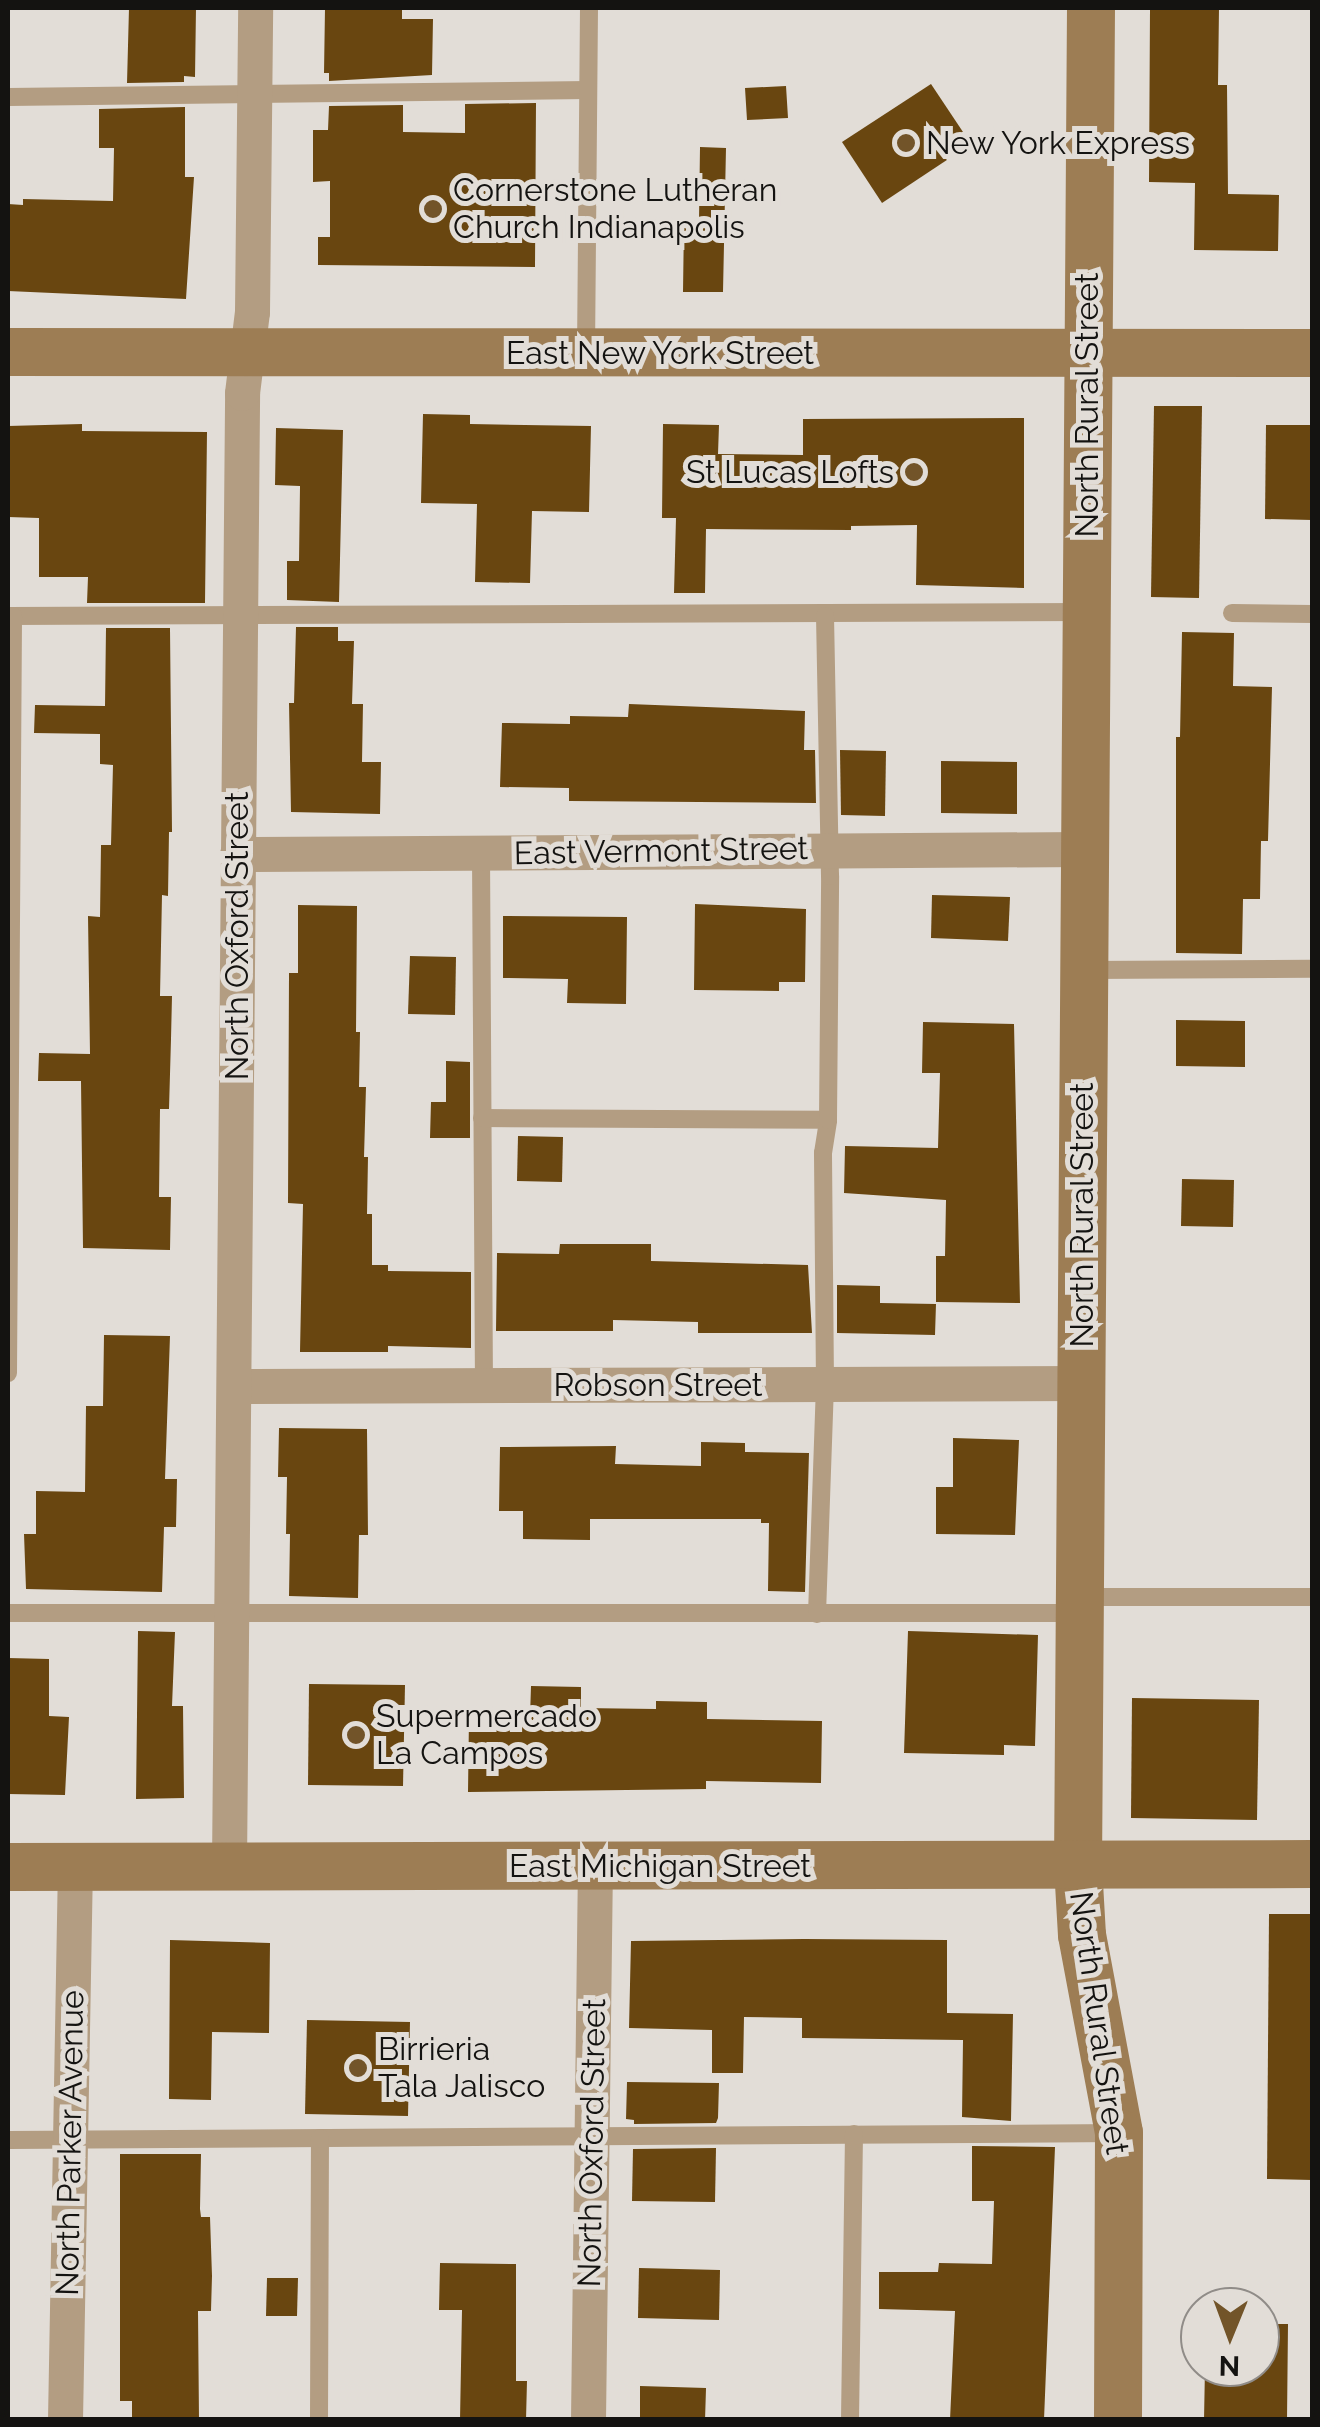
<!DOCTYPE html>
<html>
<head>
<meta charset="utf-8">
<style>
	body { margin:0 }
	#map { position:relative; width:1320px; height:2427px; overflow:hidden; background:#e2ddd7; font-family:Raleway,sans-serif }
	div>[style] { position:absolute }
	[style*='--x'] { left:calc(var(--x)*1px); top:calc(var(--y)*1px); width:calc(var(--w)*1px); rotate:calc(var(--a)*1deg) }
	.building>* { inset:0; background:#694610 }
	.service>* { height:18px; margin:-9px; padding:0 9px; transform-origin:9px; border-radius:9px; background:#b39d82 }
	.minor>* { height:35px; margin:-17.5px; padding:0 17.5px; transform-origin:17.5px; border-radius:17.5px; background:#b39d82 }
	.secondary>* { height:48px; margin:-24px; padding:0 24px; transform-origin:24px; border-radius:24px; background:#9d7d54 }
	.dots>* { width:28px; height:28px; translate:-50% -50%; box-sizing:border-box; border:5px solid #e2ddd7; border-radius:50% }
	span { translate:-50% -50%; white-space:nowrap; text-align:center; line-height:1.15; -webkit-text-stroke:10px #e2ddd7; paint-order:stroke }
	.poi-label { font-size:32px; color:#141311 }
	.left { translate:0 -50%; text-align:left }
	.right { translate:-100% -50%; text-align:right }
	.street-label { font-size:32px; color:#141311 }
	.frame { position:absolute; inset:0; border:10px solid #141311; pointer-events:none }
	.north { position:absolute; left:1180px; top:2287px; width:100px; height:100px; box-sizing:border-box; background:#e2ddd7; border:2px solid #908c88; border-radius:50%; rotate:181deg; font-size:28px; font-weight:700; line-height:40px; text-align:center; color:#141311 }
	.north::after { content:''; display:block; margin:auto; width:35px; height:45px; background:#725429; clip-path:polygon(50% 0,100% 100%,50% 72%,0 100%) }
</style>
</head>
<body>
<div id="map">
	<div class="building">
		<div style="clip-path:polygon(129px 8px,196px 8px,195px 77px,184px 76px,184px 82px,127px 83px)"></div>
		<div style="clip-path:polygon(325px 8px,402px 8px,402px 19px,433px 19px,432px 75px,329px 81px,329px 73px,324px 73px)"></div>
		<div style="clip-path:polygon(1150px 8px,1219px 8px,1218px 85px,1227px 85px,1228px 194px,1279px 195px,1278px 251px,1194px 250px,1195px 183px,1149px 182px)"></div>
		<div style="clip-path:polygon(931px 84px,971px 144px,882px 203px,842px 142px)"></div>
		<div style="clip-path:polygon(786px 86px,788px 118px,747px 120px,745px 88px)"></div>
		<div style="clip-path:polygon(536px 103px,535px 267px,318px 265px,318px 237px,330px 237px,330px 181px,313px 182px,313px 130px,328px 130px,329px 106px,403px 105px,403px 132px,465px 133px,465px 104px)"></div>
		<div style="clip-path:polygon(185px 107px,185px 177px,194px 177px,186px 299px,8px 291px,8px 204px,23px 205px,23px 199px,113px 201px,114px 148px,99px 148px,99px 109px)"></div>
		<div style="clip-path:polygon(700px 147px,726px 148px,723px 292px,683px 292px,684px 220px,699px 220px)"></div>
		<div style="clip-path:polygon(1154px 406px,1202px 406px,1199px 598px,1151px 597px)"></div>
		<div style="clip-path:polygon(423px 414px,470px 415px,470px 424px,591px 426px,589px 512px,532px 511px,530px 583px,475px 582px,477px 504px,421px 503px)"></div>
		<div style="clip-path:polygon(1024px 418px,1024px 588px,916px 585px,917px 525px,851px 526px,851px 530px,706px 529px,705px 593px,674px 593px,676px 518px,662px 518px,663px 424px,719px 425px,718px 454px,803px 455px,803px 419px)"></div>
		<div style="clip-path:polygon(82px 424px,82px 431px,207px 432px,205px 603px,87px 603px,88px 577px,39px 577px,39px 518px,8px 517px,8px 426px)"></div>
		<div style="clip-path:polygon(1266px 425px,1312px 425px,1312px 520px,1265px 519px)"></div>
		<div style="clip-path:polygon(276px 428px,343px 430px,339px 602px,287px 600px,287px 561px,299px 561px,300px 486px,275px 485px)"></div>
		<div style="clip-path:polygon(296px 627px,338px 627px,338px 641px,354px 641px,352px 704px,363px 704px,362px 762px,381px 762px,380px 814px,291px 812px,289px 703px,294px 703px)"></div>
		<div style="clip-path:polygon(106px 628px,170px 628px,172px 832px,169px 832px,168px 896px,162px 895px,160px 996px,172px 996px,171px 1039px,169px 1109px,160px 1109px,159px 1197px,171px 1197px,170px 1250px,83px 1248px,81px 1081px,38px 1081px,39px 1053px,90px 1054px,88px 916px,100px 917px,101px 845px,111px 845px,113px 765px,100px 764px,100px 734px,34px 733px,35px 705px,105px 706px)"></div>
		<div style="clip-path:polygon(1182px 632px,1234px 633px,1233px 686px,1272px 687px,1268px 841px,1261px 841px,1260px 899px,1243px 899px,1242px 954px,1176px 953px,1176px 737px,1180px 737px)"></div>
		<div style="clip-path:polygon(629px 704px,805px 711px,804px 750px,815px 750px,816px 803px,569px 801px,569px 788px,500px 787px,502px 723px,570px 724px,570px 716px,628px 717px)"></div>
		<div style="clip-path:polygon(840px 750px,886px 751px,885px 816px,841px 815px)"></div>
		<div style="clip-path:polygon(941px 761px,1017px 762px,1017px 814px,941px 813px)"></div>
		<div style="clip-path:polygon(932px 895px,1010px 897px,1008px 941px,931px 938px)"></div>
		<div style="clip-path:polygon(695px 904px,806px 909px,805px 982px,779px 982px,779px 991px,694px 990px)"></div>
		<div style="clip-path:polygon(298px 905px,357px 906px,356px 1032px,360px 1032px,359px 1087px,366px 1087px,364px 1157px,368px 1157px,367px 1214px,372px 1214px,372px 1265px,388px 1265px,388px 1271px,471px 1272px,471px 1348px,388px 1346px,388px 1352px,300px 1352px,303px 1204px,288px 1203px,289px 973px,298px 973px)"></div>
		<div style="clip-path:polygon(503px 916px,627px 917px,626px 1004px,567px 1003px,568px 979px,503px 978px)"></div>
		<div style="clip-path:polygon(410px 956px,456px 957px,455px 1015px,408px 1014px)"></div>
		<div style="clip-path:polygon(1176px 1020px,1245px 1021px,1245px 1067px,1176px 1066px)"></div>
		<div style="clip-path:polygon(923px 1022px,1014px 1024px,1020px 1303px,936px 1302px,936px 1256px,945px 1256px,946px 1200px,844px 1193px,845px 1146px,938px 1148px,940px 1073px,922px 1073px)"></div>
		<div style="clip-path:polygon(446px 1061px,470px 1062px,470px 1138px,430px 1138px,431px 1102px,446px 1102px)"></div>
		<div style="clip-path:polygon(518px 1136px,563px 1137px,562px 1182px,517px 1181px)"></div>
		<div style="clip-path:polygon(1182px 1179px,1234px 1180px,1233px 1227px,1181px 1226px)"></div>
		<div style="clip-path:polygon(560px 1244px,651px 1244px,651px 1261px,808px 1265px,812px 1333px,698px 1333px,698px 1322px,613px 1320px,613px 1331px,496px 1331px,497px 1253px,559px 1254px)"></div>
		<div style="clip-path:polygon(837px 1285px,880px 1286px,880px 1303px,936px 1304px,935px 1335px,837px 1333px)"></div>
		<div style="clip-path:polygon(104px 1335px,170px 1336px,165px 1479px,177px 1479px,176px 1527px,164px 1527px,162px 1592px,26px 1589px,24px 1534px,36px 1534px,36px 1491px,85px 1492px,86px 1406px,103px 1406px)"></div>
		<div style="clip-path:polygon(279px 1428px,367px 1429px,368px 1535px,359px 1535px,358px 1598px,289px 1596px,290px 1534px,286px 1534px,287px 1477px,278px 1477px)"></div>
		<div style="clip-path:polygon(953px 1438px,1019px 1440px,1015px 1535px,936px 1534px,936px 1487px,953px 1487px)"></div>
		<div style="clip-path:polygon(701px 1442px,745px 1443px,745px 1452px,809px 1453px,805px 1592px,768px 1591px,769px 1523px,761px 1523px,761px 1519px,590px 1519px,590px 1540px,523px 1539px,523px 1511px,499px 1511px,500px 1447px,616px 1446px,615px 1464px,701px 1466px)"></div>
		<div style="clip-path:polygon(138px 1631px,175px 1632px,172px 1706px,183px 1706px,184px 1798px,136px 1799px)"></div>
		<div style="clip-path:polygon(908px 1631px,1038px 1635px,1035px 1746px,1004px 1745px,1004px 1755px,904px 1753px)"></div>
		<div style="clip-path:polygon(8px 1658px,49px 1659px,49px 1716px,69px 1717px,65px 1795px,8px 1794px)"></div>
		<div style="clip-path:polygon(309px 1684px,405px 1685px,403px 1786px,308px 1785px)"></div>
		<div style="clip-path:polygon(531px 1686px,581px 1687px,581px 1708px,656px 1709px,656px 1701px,707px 1702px,707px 1719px,822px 1721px,821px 1783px,706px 1781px,706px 1789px,468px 1792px,469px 1716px,530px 1717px)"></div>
		<div style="clip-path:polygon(1132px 1698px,1259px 1700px,1257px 1820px,1131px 1818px)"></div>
		<div style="clip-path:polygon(1269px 1914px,1312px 1914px,1312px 2180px,1267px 2179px)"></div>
		<div style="clip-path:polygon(804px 1939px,947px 1940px,947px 2013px,1013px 2014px,1011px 2121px,962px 2117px,963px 2040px,802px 2038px,802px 2018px,744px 2017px,743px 2073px,712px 2073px,712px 2030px,629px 2028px,631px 1941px)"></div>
		<div style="clip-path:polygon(170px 1940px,270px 1943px,269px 2033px,212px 2032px,211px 2100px,169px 2099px)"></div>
		<div style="clip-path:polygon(307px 2020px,410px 2022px,408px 2116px,305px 2114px)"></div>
		<div style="clip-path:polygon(627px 2082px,719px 2083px,718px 2118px,716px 2123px,634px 2124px,634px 2120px,626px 2119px)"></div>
		<div style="clip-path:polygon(972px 2146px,1055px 2147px,1044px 2420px,950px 2420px,955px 2311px,879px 2309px,879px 2272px,938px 2272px,939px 2263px,992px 2264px,994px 2201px,972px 2201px)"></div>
		<div style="clip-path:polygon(716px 2148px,715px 2202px,632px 2201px,633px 2149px)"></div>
		<div style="clip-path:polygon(120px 2154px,201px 2154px,200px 2209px,201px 2217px,210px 2217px,212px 2276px,211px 2311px,198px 2311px,199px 2420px,132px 2420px,132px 2401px,120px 2401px)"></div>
		<div style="clip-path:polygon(440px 2263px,516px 2264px,516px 2381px,527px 2381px,526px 2420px,460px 2420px,462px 2310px,439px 2310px)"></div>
		<div style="clip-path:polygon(639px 2268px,720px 2270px,719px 2320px,638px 2318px)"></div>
		<div style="clip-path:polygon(267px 2278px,298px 2278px,297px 2316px,266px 2316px)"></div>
		<div style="clip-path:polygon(1260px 2324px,1288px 2324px,1287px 2420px,1204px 2420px,1205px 2367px,1260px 2367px)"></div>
		<div style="clip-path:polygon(640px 2386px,706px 2388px,705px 2420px,640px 2420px)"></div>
	</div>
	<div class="service">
		<div style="--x:8;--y:97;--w:580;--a:-0.69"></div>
		<div style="--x:586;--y:352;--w:344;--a:-89.5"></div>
		<div style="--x:1232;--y:613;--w:80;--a:0.7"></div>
		<div style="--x:8;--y:616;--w:1078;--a:-0.21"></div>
		<div style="--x:481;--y:853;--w:532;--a:89.68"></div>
		<div style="--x:1088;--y:970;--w:224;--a:-0.3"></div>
		<div style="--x:482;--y:1118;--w:346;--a:0.3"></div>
		<div style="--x:8;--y:1373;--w:757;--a:-89.62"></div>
		<div style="--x:1083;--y:1597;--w:229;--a:0"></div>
		<div style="--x:8;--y:1613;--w:1069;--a:0"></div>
		<div style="--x:817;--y:1614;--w:230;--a:-88"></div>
		<div style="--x:825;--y:1384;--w:231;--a:-90.5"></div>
		<div style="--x:823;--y:1153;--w:33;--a:-81"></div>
		<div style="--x:828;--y:1120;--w:244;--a:-89.5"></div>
		<div style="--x:830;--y:876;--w:260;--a:-91.1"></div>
		<div style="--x:8;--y:2140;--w:1111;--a:-0.36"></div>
		<div style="--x:319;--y:2420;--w:282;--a:-89.8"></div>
		<div style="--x:850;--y:2420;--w:286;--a:-89.2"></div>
	</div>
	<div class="minor">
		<div style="--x:237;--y:854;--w:847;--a:-0.34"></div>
		<div style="--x:234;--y:1386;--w:847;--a:-0.2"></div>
		<div style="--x:229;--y:1866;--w:1473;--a:-89.49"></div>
		<div style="--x:242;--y:393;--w:82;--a:-83"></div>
		<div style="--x:252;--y:312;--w:304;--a:-89.4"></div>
		<div style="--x:65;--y:2420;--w:554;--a:-88.97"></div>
		<div style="--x:588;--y:2420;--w:554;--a:-89.28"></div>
	</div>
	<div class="secondary">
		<div style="--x:1091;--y:8;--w:1858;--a:90.4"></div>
		<div style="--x:1078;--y:1866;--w:69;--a:86.7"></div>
		<div style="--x:1082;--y:1935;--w:201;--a:79.4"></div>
		<div style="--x:1119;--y:2133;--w:287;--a:90.2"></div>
		<div style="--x:8;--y:352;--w:1304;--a:0.04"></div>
		<div style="--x:8;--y:1867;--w:1304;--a:-0.13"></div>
	</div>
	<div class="dots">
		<div style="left:906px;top:143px;background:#725429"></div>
		<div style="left:433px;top:209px;background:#725429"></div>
		<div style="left:914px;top:472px;background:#725429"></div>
		<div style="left:356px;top:1735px;background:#725429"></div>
		<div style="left:358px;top:2068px;background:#725429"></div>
	</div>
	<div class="poi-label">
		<span class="left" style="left:926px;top:143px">New York Express</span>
		<span class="left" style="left:453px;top:209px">Cornerstone Lutheran<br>Church Indianapolis</span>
		<span class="right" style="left:894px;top:472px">St Lucas Lofts</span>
		<span class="left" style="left:376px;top:1735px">Supermercado<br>La Campos</span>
		<span class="left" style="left:378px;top:2068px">Birrieria<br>Tala Jalisco</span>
	</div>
	<div class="street-label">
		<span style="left:660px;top:353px">East New York Street</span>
		<span style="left:1087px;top:405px;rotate:-90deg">North Rural Street</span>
		<span style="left:661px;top:851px;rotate:-1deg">East Vermont Street</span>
		<span style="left:237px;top:936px;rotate:-90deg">North Oxford Street</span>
		<span style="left:1082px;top:1215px;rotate:-90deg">North Rural Street</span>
		<span style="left:658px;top:1385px">Robson Street</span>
		<span style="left:660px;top:1866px">East Michigan Street</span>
		<span style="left:1099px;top:2023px;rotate:82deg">North Rural Street</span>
		<span style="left:70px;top:2143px;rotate:-89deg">North Parker Avenue</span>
		<span style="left:592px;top:2143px;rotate:-89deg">North Oxford Street</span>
	</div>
	<div class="frame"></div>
	<div class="north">N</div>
</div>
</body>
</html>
